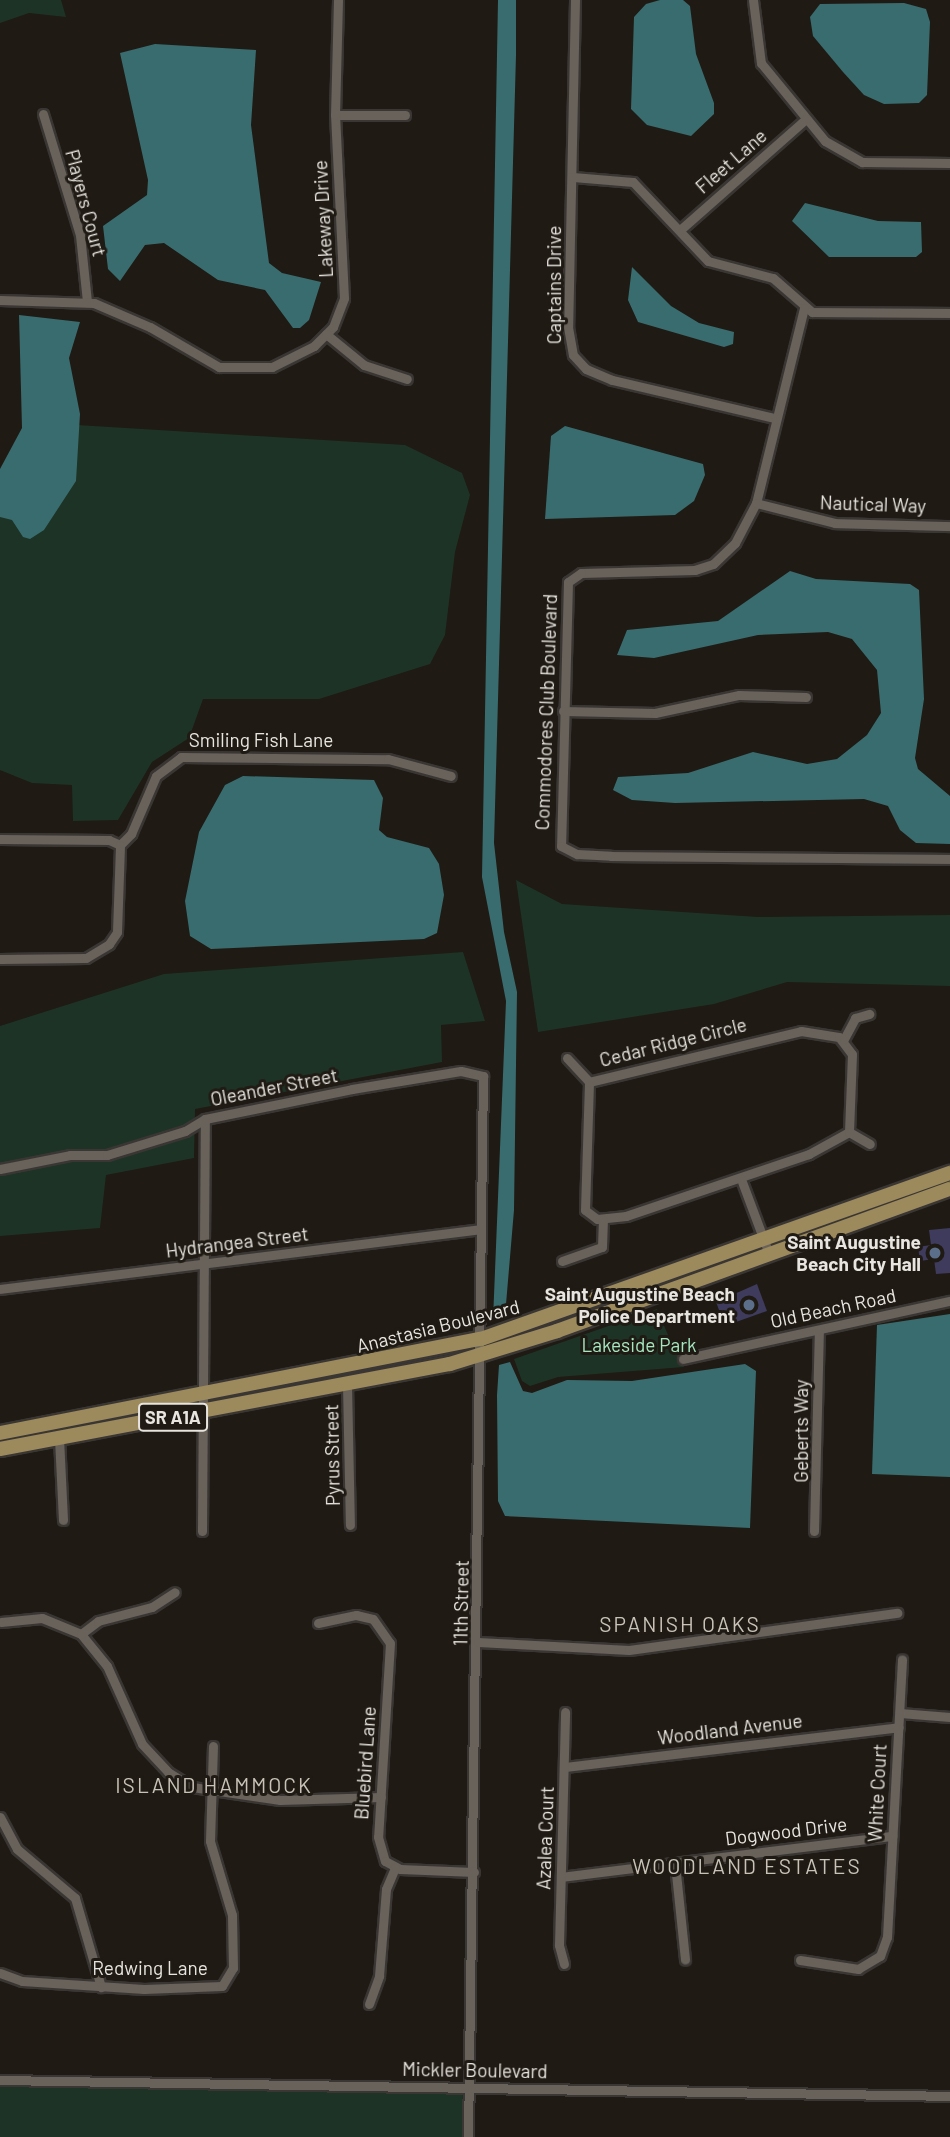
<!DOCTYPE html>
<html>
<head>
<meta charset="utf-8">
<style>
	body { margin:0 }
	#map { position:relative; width:950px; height:2137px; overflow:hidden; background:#1f1a13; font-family:Barlow,sans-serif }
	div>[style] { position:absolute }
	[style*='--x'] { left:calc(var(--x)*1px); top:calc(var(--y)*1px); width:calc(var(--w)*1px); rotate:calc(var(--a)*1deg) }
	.green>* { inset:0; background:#1d3326 }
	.water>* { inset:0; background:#396c6f }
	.building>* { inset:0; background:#3e3b5c }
	.roads { filter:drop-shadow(2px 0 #3a3633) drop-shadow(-2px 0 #3a3633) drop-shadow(0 2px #3a3633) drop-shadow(0 -2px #3a3633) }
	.minor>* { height:9px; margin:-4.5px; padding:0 4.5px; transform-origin:4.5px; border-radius:4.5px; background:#68625a }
	.primary>* { height:14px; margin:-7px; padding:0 7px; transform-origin:7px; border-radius:7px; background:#9c8a5c }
	.dots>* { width:19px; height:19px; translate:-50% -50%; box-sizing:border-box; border:4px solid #1f1a13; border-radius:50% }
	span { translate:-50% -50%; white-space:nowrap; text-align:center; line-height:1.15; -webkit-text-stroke:6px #1f1a13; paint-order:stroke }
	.shield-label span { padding:2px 5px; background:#1f1a13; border:2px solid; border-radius:5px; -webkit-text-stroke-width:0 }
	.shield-label { font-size:18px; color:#e8e5e0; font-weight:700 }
	.street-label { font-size:19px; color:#e8e5e0 }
	.poi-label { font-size:19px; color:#e8e5e0; font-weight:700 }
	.right { translate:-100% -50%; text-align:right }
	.park-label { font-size:19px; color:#a6e7c0 }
	.neighbourhood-label { font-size:21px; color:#c8c2b8; letter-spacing:2px }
</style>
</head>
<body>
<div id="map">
	<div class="green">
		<div style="clip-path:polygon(0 0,61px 0,66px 17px,29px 13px,0 23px)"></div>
		<div style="clip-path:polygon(77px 425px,405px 445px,462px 473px,470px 495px,455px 552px,445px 635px,430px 664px,319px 699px,203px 699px,189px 738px,152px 762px,118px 820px,73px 821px,72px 785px,32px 783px,0 770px,0 487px)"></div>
		<div style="clip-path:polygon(516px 880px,562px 904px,758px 917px,950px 915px,950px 986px,787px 982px,714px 1004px,538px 1032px)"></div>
		<div style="clip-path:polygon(463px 952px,485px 1021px,441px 1025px,442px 1062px,195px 1109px,194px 1158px,106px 1175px,100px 1228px,0 1236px,0 1026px,164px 974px)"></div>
		<div style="clip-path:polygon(657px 1309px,671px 1342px,681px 1345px,684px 1367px,558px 1377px,530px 1386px,522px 1381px,514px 1359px)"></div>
		<div style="clip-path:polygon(0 2084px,463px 2092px,462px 2137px,0 2137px)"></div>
	</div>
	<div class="water">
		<div style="clip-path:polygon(498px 0,516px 0,516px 55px,494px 843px,504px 932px,517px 992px,514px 1210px,505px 1316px,493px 1320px,506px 1001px,482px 877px)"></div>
		<div style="clip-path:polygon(660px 0,683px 0,690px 6px,696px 54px,714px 103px,714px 114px,691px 136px,647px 125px,631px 109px,634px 17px,646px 4px)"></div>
		<div style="clip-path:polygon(904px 3px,926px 9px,930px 22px,927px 95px,919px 103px,884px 104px,864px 95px,843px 72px,813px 36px,810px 17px,820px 4px)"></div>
		<div style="clip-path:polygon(155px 44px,256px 50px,251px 125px,269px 263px,282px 273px,321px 282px,309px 320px,300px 328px,293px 328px,265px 290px,218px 280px,164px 243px,145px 245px,120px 281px,108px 269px,103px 226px,147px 195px,148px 180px,120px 53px)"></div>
		<div style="clip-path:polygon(805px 203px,878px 221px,921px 222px,922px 252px,916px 257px,829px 257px,792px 221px)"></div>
		<div style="clip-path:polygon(632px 267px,671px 306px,699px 323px,734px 332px,733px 344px,724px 347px,638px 322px,628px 300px)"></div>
		<div style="clip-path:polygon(19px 315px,80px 322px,69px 358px,80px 414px,76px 481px,44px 530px,30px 539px,23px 537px,12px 520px,0 517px,0 469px,22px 428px)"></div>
		<div style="clip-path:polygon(565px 426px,703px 464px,705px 475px,694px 501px,675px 515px,545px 519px,551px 436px)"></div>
		<div style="clip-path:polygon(790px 571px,816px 579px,910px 584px,919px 590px,924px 699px,915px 758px,918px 769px,950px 796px,950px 844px,916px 843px,900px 830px,888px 806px,864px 799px,675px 803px,632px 800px,613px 790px,618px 777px,688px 773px,753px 752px,807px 764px,837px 759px,867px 735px,881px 713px,877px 670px,852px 639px,828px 632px,758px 635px,654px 658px,617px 655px,627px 630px,718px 621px)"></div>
		<div style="clip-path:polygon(243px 776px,374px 780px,383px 798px,379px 830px,387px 837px,429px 848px,439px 864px,444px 895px,437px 933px,424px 939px,211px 949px,190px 936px,185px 901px,199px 832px,225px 785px)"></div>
		<div style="clip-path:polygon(950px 1314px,950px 1477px,872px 1474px,877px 1325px)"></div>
		<div style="clip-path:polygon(510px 1362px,523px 1391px,532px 1393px,567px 1380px,632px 1381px,745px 1364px,756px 1371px,750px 1528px,505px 1516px,498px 1501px,497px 1395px,499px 1365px)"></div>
	</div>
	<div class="building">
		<div style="clip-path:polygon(950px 1228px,950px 1273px,936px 1274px,934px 1259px,920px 1261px,918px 1247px,931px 1245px,929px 1230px)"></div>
		<div style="clip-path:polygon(757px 1284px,767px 1311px,725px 1326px,716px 1302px)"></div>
	</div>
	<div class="roads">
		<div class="minor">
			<div style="--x:575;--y:0;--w:327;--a:91.2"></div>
			<div style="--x:568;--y:327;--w:28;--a:80"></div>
			<div style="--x:573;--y:355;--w:19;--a:47"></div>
			<div style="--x:586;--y:369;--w:28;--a:23"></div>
			<div style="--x:612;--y:380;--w:166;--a:13.2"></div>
			<div style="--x:753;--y:0;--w:64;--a:82.8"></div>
			<div style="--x:761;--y:63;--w:101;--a:50.6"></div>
			<div style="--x:825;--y:141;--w:43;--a:29.6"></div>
			<div style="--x:862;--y:162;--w:88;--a:0.7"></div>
			<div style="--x:43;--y:114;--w:127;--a:73"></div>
			<div style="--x:80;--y:235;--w:67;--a:84"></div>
			<div style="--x:335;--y:115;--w:70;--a:0"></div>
			<div style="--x:573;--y:177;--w:60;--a:4.8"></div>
			<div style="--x:633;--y:182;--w:109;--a:46.5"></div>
			<div style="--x:708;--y:261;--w:67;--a:14.7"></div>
			<div style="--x:773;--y:278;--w:52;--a:41.1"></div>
			<div style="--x:812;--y:312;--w:138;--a:0.4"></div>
			<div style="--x:680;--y:230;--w:168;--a:-41.4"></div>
			<div style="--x:0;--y:300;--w:94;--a:1.8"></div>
			<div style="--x:94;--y:303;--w:61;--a:23.2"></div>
			<div style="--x:150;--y:327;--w:80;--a:30.1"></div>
			<div style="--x:219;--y:367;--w:53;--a:0"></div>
			<div style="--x:272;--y:367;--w:47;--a:-26.6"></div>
			<div style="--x:314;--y:346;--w:27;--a:-45"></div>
			<div style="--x:333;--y:327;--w:31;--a:-69"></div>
			<div style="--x:344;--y:298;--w:183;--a:-92.8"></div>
			<div style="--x:335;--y:115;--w:115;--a:-88.5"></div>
			<div style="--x:804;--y:308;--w:201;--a:103.8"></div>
			<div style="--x:756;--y:503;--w:45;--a:117.7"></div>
			<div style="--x:735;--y:543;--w:30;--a:136"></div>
			<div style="--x:713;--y:564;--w:19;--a:162"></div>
			<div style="--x:695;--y:570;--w:114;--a:178.5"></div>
			<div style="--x:581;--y:573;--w:16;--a:145"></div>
			<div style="--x:568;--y:582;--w:264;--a:91.5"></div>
			<div style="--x:561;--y:846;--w:18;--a:27"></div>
			<div style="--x:577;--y:854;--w:34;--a:3"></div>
			<div style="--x:611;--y:856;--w:339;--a:0.5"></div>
			<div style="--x:326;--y:334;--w:49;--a:39.2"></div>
			<div style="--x:364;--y:365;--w:45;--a:18"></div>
			<div style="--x:756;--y:503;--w:81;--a:14.2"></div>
			<div style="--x:835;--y:523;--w:115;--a:1.5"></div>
			<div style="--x:563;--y:711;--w:92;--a:1.2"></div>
			<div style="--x:655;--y:713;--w:86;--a:-12.1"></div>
			<div style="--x:739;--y:695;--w:67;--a:1.7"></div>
			<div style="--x:0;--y:839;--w:109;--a:0.5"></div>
			<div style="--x:109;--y:840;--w:12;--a:24"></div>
			<div style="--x:120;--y:845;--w:16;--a:-45"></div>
			<div style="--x:131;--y:834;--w:63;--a:-66.7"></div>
			<div style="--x:156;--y:776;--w:31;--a:-37"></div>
			<div style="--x:181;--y:757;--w:207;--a:0.6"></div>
			<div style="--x:388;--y:759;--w:65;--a:15.1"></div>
			<div style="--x:0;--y:959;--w:86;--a:-0.7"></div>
			<div style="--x:86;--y:958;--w:27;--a:-31"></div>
			<div style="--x:109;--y:944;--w:14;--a:-56"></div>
			<div style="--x:117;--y:932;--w:87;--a:-88"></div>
			<div style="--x:801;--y:1031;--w:38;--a:9"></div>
			<div style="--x:839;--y:1037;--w:21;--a:53"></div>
			<div style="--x:852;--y:1054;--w:78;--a:92.2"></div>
			<div style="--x:849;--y:1132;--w:46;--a:151.2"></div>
			<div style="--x:809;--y:1154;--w:193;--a:161.3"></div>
			<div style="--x:626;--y:1216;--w:29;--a:174"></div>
			<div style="--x:597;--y:1219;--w:15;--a:-143"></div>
			<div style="--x:585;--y:1210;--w:128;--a:-88.2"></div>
			<div style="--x:589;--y:1082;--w:218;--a:-13.5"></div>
			<div style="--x:844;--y:1039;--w:24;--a:-62"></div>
			<div style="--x:855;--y:1018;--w:15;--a:-16"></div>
			<div style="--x:567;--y:1058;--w:33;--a:47"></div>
			<div style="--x:849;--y:1132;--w:24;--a:30"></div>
			<div style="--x:0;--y:1169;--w:71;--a:-11.3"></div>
			<div style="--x:70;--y:1155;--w:37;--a:0"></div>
			<div style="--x:107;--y:1155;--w:82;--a:-17.1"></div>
			<div style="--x:185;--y:1131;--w:23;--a:-31"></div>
			<div style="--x:205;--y:1119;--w:150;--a:-11.5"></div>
			<div style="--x:352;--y:1089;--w:110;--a:-9.4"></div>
			<div style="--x:461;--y:1071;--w:23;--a:13"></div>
			<div style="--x:483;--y:1076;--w:1061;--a:90.81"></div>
			<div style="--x:741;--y:1179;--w:80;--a:69.5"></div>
			<div style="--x:562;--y:1261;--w:42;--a:-19.3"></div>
			<div style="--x:602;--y:1247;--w:27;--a:-88"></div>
			<div style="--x:0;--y:1289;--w:483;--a:-7.1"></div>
			<div style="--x:683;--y:1359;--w:273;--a:-12.3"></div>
			<div style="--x:347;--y:1385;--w:140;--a:88.8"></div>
			<div style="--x:59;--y:1438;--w:82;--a:87.2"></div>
			<div style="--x:202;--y:1531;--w:412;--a:-89.6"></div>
			<div style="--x:814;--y:1531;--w:200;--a:-88.6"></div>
			<div style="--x:1;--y:1622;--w:41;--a:-5.6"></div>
			<div style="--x:42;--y:1618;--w:42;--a:22.3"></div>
			<div style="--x:81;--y:1634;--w:41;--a:50.9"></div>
			<div style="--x:107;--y:1666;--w:85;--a:65.8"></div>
			<div style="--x:142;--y:1744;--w:38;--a:47"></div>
			<div style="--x:168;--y:1772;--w:28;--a:32"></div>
			<div style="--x:192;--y:1787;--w:89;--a:8.4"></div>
			<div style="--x:280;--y:1800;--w:101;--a:-1.7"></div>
			<div style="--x:318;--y:1623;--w:39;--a:-12"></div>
			<div style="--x:356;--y:1615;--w:17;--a:13"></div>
			<div style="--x:373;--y:1619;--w:29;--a:55"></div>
			<div style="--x:390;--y:1643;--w:194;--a:93.5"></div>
			<div style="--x:378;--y:1837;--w:25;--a:74"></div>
			<div style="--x:385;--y:1861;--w:17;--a:28"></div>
			<div style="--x:400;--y:1869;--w:74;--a:2.3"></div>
			<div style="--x:81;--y:1634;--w:21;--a:-37"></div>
			<div style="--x:98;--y:1621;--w:56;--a:-14.5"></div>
			<div style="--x:152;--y:1607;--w:27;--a:-33"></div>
			<div style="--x:478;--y:1642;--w:151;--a:3"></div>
			<div style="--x:629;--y:1650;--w:271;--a:-7.9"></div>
			<div style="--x:900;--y:1713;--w:50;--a:4.6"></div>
			<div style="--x:565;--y:1767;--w:336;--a:-6.8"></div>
			<div style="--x:0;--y:1817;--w:36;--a:62"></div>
			<div style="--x:17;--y:1849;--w:76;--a:40.2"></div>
			<div style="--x:75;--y:1898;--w:93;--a:73.7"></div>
			<div style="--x:675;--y:1864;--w:96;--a:84"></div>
			<div style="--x:561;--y:1877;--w:334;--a:-7.1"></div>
			<div style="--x:800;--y:1960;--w:59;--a:8.8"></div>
			<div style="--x:858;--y:1969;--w:26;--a:-31"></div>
			<div style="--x:880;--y:1956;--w:20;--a:-70"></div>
			<div style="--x:887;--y:1937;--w:278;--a:-86.9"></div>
			<div style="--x:564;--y:1964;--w:20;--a:-105"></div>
			<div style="--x:559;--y:1945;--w:233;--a:-88.5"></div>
			<div style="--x:0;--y:1973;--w:23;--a:20"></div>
			<div style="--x:22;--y:1981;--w:122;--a:3.8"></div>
			<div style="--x:144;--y:1989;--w:78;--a:-2.2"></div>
			<div style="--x:222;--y:1986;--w:21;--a:-59"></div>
			<div style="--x:233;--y:1968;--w:53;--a:-91.1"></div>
			<div style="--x:232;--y:1915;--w:77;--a:-106.6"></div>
			<div style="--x:210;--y:1841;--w:95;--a:-88.2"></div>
			<div style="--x:369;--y:2004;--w:30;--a:-70"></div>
			<div style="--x:379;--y:1976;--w:87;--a:-85.4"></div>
			<div style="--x:386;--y:1889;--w:23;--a:-67"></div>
			<div style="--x:0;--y:2080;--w:950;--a:0.96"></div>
		</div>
		<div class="primary">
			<div style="--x:0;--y:1433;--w:490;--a:-11.1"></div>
			<div style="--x:481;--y:1339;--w:498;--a:-19.5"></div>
			<div style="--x:0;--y:1449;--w:458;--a:-10.7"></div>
			<div style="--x:450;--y:1364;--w:112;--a:-17.1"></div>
			<div style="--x:557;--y:1331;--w:418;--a:-19.9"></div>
		</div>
	</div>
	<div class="dots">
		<div style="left:935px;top:1253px;background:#5c6f8a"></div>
		<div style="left:749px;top:1305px;background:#5c6f8a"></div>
	</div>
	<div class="shield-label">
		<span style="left:173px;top:1417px">SR A1A</span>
	</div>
	<div class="street-label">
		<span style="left:731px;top:161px;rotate:-41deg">Fleet Lane</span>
		<span style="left:86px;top:203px;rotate:75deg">Players Court</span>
		<span style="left:323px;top:219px;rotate:-93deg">Lakeway Drive</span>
		<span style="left:554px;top:285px;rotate:-90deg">Captains Drive</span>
		<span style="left:873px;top:504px;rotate:2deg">Nautical Way</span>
		<span style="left:546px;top:712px;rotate:-88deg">Commodores Club Boulevard</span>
		<span style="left:261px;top:740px">Smiling Fish Lane</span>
		<span style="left:673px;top:1042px;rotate:-14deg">Cedar Ridge Circle</span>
		<span style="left:274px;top:1087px;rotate:-11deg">Oleander Street</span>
		<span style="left:237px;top:1242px;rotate:-7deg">Hydrangea Street</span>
		<span style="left:833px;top:1308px;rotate:-12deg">Old Beach Road</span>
		<span style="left:438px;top:1326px;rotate:-14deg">Anastasia Boulevard</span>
		<span style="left:801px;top:1431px;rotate:-90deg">Geberts Way</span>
		<span style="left:332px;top:1455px;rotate:-91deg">Pyrus Street</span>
		<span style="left:461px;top:1603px;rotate:-89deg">11th Street</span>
		<span style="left:730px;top:1729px;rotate:-7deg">Woodland Avenue</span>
		<span style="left:365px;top:1763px;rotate:-86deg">Bluebird Lane</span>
		<span style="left:877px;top:1793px;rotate:-87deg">White Court</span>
		<span style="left:786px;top:1831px;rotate:-7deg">Dogwood Drive</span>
		<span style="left:545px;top:1838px;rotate:-88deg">Azalea Court</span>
		<span style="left:150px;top:1968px">Redwing Lane</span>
		<span style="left:475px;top:2070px;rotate:1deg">Mickler Boulevard</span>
	</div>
	<div class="poi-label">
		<span class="right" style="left:921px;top:1253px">Saint Augustine<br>Beach City Hall</span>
		<span class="right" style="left:735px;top:1305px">Saint Augustine Beach<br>Police Department</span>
	</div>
	<div class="park-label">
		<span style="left:639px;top:1345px">Lakeside Park</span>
	</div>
	<div class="neighbourhood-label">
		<span style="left:680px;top:1624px">SPANISH OAKS</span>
		<span style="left:214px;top:1785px">ISLAND HAMMOCK</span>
		<span style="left:747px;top:1866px">WOODLAND ESTATES</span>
	</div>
</div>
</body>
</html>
